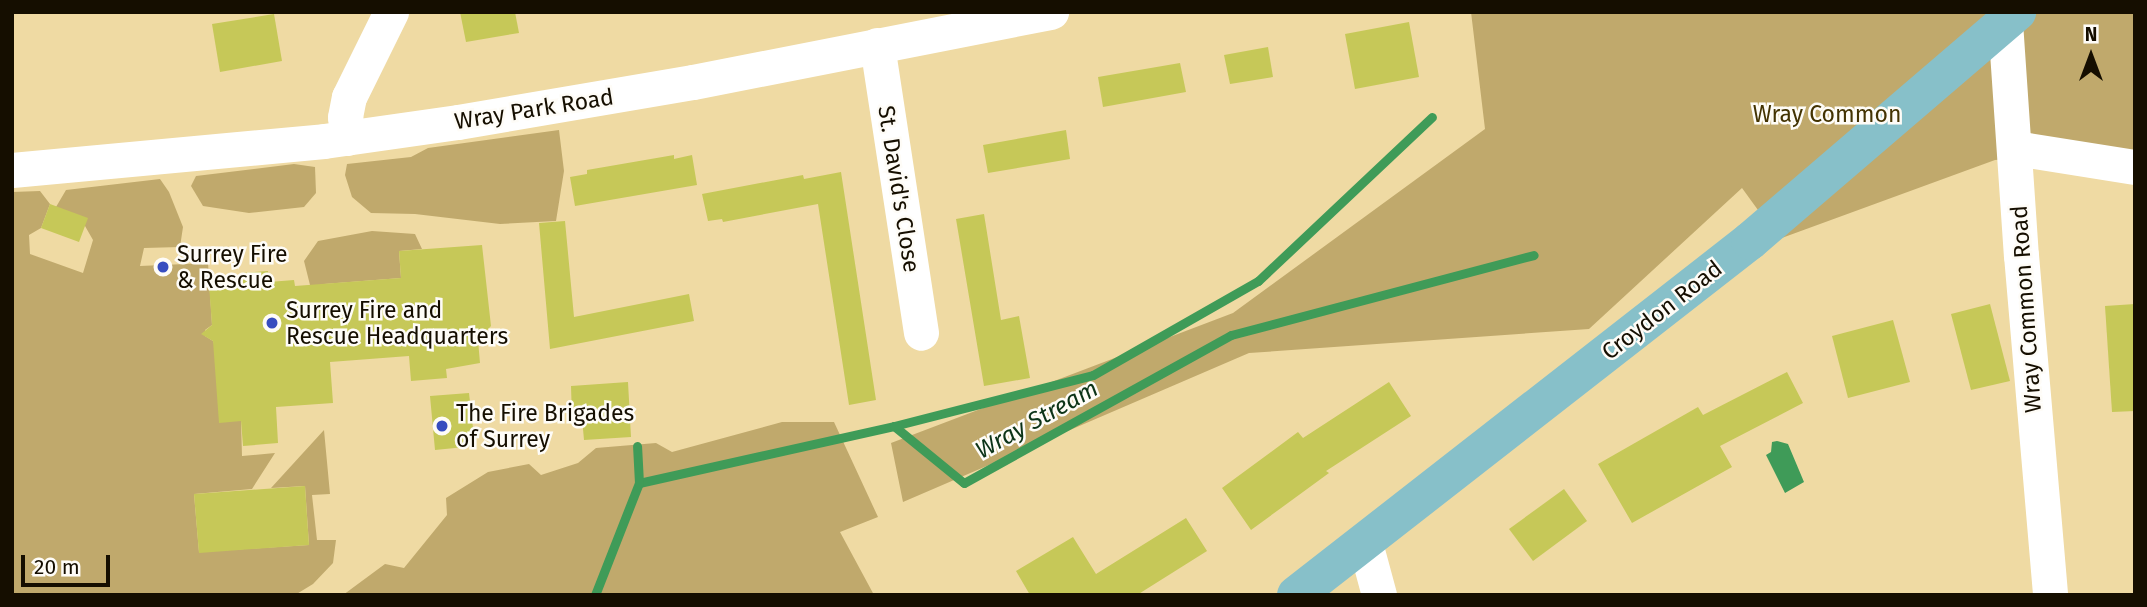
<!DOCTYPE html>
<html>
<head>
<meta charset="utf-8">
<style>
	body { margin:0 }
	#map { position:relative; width:2147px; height:607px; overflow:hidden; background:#efdaa3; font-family:"Fira Sans",sans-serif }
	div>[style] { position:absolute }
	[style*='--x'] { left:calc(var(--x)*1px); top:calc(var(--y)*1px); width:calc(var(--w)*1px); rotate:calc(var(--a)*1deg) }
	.green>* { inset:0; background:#c0a96c }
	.water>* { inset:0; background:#3f9b58 }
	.stream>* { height:9px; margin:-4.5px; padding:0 4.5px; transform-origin:4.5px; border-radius:4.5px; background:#3f9b58 }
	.building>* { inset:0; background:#c6c858 }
	.minor>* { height:35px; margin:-17.5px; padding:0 17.5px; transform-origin:17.5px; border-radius:17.5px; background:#fff }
	.primary>* { height:38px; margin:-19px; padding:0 19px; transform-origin:19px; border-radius:19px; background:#87c0c9 }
	.dots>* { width:19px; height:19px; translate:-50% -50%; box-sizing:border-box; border:4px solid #fefcf7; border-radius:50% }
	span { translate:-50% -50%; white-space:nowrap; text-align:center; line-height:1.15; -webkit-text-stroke:5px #fefcf7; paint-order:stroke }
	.street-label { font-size:23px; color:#150e00 }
	.park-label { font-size:23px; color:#433302 }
	.poi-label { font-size:23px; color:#150e00 }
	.left { translate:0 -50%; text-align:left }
	.water-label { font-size:24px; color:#0c3317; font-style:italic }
	.frame { position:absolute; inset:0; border:14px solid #150e00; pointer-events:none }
	.north { position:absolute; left:2056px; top:21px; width:70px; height:70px; -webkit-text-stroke:5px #fefcf7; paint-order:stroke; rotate:0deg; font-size:19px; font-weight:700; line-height:28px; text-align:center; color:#150e00 }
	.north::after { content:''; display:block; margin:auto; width:24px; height:32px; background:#150e00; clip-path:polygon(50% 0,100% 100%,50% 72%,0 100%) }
	.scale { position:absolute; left:21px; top:555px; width:89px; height:32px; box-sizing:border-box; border:4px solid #150e00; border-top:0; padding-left:9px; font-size:21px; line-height:24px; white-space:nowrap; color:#150e00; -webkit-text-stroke:5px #fefcf7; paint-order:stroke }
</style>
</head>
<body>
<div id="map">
	<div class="green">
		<div style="clip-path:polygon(1471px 12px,2135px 12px,2135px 150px,1995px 160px,1779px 239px,1742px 188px,1589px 329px,1249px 353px,903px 502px,891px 443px,1233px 313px,1485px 129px)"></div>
		<div style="clip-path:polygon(559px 130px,564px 171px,556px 221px,500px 224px,415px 214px,371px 213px,352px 197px,345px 175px,347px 164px,411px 157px,428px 148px)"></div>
		<div style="clip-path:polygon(294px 164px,315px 167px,316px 193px,304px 207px,249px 213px,203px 206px,191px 186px,196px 176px)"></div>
		<div style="clip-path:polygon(160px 179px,169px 192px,183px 227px,180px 247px,144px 248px,140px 266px,208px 263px,212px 325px,205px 330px,205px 336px,213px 341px,241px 421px,242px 456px,275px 453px,252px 489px,194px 494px,199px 552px,309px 545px,305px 486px,271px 488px,324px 430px,330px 494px,312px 495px,317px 540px,336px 540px,333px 563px,313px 584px,295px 595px,12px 595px,12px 192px,40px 191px,50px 204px,41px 228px,29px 235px,30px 254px,83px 273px,93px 240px,85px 226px,56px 207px,66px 190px)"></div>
		<div style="clip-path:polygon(372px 231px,415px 234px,422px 249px,399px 251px,401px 278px,324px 284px,312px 293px,304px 261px,318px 241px)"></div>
		<div style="clip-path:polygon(782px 422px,834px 422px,878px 517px,840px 532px,874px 595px,343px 595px,385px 564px,404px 568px,447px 515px,446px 498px,488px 472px,529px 464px,541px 475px,578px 463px,596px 448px,656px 443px,672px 452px)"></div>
	</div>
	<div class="water">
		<div style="clip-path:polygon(1777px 441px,1788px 444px,1804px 482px,1785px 493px,1766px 455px,1771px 452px,1772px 442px)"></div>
	</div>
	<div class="stream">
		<div style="--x:894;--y:426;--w:90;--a:39.2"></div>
		<div style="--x:964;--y:483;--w:305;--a:-29"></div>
		<div style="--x:1231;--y:335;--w:313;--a:-14.8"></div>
		<div style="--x:639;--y:483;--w:261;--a:-12.6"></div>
		<div style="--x:894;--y:426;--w:205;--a:-14.4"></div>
		<div style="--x:1093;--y:375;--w:190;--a:-29.7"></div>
		<div style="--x:1258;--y:281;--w:239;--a:-43.3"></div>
		<div style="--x:595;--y:595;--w:120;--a:-68.6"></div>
		<div style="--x:639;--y:483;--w:37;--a:-93"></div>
	</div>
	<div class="building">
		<div style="clip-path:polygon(460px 12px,515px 12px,519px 33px,466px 42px)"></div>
		<div style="clip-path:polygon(274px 14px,282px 61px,220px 72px,212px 24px)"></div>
		<div style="clip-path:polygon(1409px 22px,1419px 77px,1355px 89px,1345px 34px)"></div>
		<div style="clip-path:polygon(1268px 47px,1273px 77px,1230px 84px,1224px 55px)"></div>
		<div style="clip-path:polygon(1180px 63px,1186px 92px,1103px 107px,1098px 77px)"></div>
		<div style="clip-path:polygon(1066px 130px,1070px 159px,988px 173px,983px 145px)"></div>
		<div style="clip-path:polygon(674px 155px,674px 159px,692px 155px,697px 185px,575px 206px,570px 177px,587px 174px,587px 170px)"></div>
		<div style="clip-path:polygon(841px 172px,876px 400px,849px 405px,818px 204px,723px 222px,722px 219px,708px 221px,702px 194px,803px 175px,804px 179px)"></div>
		<div style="clip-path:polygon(50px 204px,88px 218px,79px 242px,41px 228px)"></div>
		<div style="clip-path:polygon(984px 214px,1001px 320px,1019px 316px,1030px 378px,984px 386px,956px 219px)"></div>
		<div style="clip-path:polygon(565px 221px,574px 317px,689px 294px,694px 321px,550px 349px,539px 223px)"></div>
		<div style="clip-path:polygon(482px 245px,491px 326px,478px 340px,480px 363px,446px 369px,447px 378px,411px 381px,409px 356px,330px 362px,333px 403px,276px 407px,278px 443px,243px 446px,241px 421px,219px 423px,213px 341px,201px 334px,212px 325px,209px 285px,243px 283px,242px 273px,268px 271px,269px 282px,294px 280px,295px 286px,401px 278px,399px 251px)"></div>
		<div style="clip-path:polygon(1990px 304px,2010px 381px,1971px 390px,1951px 314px)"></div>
		<div style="clip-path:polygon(2135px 304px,2135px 411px,2112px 412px,2105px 306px)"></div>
		<div style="clip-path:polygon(1893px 320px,1910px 382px,1848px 398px,1832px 336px)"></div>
		<div style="clip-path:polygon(1787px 372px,1803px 403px,1720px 446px,1732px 467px,1632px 523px,1598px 464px,1698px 407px,1703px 415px)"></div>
		<div style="clip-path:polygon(628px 382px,631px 437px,584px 440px,582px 418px,572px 418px,571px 386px)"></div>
		<div style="clip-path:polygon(1389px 382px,1411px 416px,1326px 471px,1329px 473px,1251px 530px,1222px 488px,1298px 432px,1303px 438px)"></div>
		<div style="clip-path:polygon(469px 393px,475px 446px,435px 450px,430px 396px)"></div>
		<div style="clip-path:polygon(305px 486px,309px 545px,199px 553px,194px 494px)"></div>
		<div style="clip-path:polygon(1564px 489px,1587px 521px,1533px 561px,1509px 529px)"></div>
		<div style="clip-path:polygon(1186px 518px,1207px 551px,1137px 595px,1030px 595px,1016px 571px,1073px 537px,1096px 574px)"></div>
	</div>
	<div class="minor">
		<div style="--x:2005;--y:22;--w:234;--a:86.1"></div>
		<div style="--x:2021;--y:255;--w:341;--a:85.1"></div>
		<div style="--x:877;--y:45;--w:291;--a:81.3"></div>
		<div style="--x:347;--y:138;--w:21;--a:-95"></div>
		<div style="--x:345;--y:117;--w:20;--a:-79"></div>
		<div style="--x:349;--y:97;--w:95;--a:-63.7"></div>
		<div style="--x:2015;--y:148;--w:121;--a:9"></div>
		<div style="--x:12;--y:170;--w:313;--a:-5.3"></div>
		<div style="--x:324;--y:141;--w:135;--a:-8.1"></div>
		<div style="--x:458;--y:122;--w:238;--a:-9.7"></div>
		<div style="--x:693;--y:82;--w:365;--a:-11.1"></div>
		<div style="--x:1365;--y:543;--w:54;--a:74.9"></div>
	</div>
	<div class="primary">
		<div style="--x:1296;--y:595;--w:576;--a:-37.94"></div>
		<div style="--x:1750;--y:241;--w:352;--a:-40.6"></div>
	</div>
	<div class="dots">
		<div style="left:163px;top:267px;background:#374dbf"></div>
		<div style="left:272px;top:323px;background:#374dbf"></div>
		<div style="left:442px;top:426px;background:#374dbf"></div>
	</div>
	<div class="street-label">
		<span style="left:534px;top:109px;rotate:-9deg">Wray Park Road</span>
		<span style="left:899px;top:189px;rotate:81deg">St. David's Close</span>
		<span style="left:2026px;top:309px;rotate:-94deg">Wray Common Road</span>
		<span style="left:1662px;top:310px;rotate:-38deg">Croydon Road</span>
	</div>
	<div class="park-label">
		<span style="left:1827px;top:114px">Wray Common</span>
	</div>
	<div class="poi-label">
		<span class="left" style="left:177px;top:267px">Surrey Fire<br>&amp; Rescue</span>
		<span class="left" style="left:286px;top:323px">Surrey Fire and<br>Rescue Headquarters</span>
		<span class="left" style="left:456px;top:426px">The Fire Brigades<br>of Surrey</span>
	</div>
	<div class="water-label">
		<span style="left:1037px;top:420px;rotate:-29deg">Wray Stream</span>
	</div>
	<div class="frame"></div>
	<div class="north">N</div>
	<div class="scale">20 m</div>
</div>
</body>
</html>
